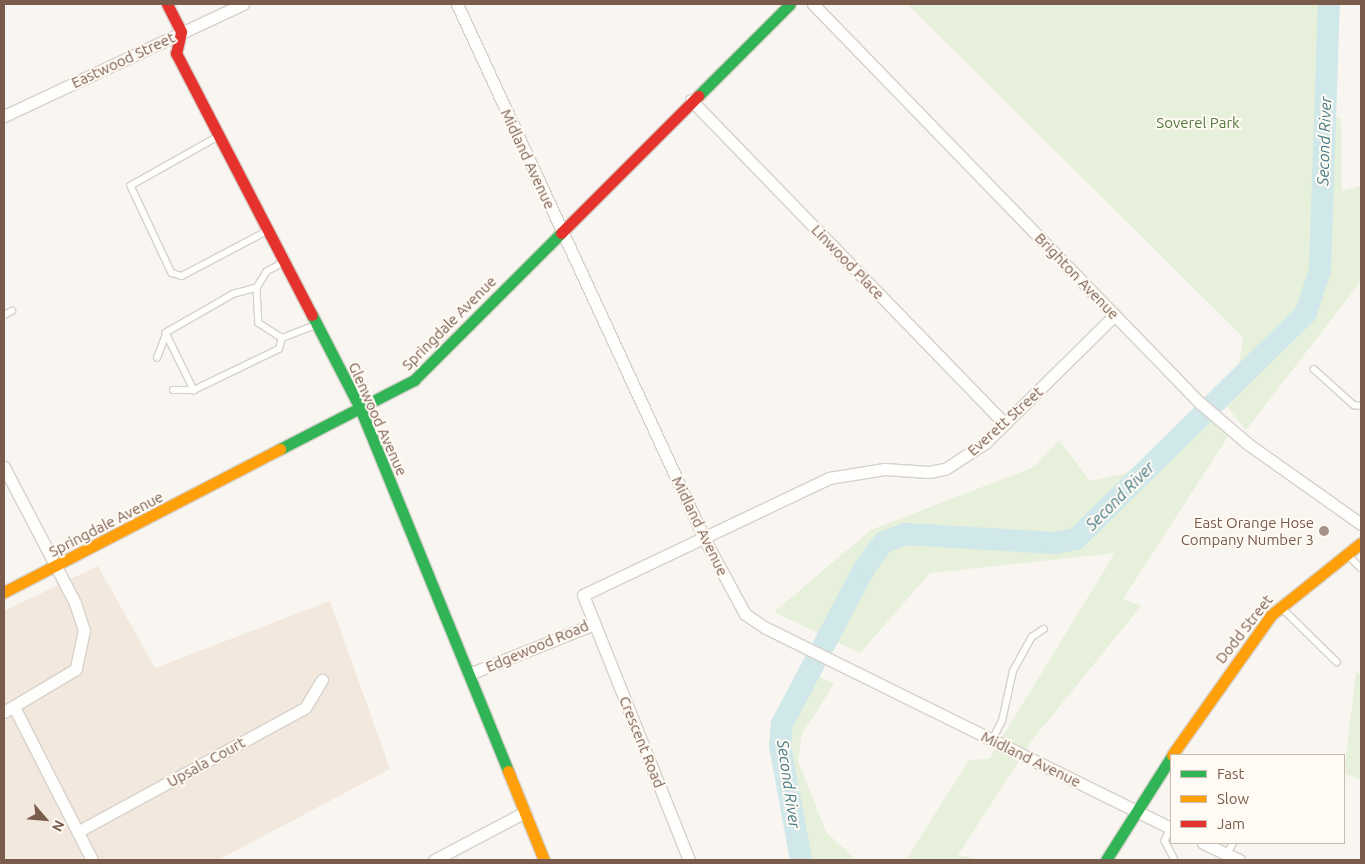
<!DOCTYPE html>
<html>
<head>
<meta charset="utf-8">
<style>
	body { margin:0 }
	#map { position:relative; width:1365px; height:864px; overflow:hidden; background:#f9f5f0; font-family:Ubuntu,sans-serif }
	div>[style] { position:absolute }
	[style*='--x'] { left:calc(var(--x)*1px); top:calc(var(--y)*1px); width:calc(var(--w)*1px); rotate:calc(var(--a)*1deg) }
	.residential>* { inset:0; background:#f2e8de }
	.green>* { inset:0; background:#e7f0db }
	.river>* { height:22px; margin:-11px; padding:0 11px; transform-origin:11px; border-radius:11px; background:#d0e8ea }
	.roads { filter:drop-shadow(1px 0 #d7d1cb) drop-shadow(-1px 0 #d7d1cb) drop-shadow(0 1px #d7d1cb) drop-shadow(0 -1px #d7d1cb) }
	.lane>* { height:5.5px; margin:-2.75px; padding:0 2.75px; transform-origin:2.75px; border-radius:2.75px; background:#fefefd }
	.street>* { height:11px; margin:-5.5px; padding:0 5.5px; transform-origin:5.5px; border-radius:5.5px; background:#fefefd }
	.fast>* { height:11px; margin:-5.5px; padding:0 5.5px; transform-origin:5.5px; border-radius:5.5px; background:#30b455 }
	.slow>* { height:11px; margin:-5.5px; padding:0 5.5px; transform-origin:5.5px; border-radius:5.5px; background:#ff9f0a }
	.jam>* { height:11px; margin:-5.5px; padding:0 5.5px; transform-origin:5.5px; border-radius:5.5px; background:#e5322d }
	.dots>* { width:14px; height:14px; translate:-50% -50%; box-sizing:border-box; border:2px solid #fffaf3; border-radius:50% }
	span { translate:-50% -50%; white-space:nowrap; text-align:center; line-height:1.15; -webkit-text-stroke:4px #fffaf3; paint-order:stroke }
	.street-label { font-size:15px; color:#7a5c4d }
	.park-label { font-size:15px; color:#537a41 }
	.poi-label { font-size:15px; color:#7a5c4d }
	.right { translate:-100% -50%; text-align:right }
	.water-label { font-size:16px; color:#437c86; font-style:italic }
	.frame { position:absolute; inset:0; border:5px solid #7a5c4d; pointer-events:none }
	.legend { position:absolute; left:1170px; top:754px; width:175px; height:90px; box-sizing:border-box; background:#fffaf3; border:1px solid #cabbb1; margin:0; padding:6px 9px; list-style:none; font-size:15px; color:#7a5c4d }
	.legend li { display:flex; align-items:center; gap:10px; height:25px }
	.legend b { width:25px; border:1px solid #cabbb1 }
	.north { position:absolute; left:20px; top:794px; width:50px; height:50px; -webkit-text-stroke:4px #fffaf3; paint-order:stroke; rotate:117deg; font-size:14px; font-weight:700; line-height:20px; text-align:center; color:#7a5c4d }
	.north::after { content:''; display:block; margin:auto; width:18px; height:22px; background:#7a5c4d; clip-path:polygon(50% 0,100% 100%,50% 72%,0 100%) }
</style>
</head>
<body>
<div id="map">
	<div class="residential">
		<div style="clip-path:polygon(98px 566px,155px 668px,330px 601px,390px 769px,218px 860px,4px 860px,4px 611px)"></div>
	</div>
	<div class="green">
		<div style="clip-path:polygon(907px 4px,1322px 4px,1319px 107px,1341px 119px,1342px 191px,1361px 186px,1361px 281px,1246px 430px,1217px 395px,1239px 368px,1243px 337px)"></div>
		<div style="clip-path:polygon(1199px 406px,1229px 435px,1123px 599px,1141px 606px,1033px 739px,958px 855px,981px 860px,906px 860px,969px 760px,989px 759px,1115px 553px,930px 573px,860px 653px,774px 612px,871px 530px,1034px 467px,1059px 440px,1090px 481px,1136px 471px)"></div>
		<div style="clip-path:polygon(1356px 672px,1361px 675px,1361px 780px,1344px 773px)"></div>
		<div style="clip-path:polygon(812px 673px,834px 684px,802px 734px,798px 761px,826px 832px,856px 860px,794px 860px,777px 743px)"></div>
	</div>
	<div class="river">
		<div style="--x:801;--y:860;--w:116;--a:-100.4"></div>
		<div style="--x:780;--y:746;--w:22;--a:-85"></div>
		<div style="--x:782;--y:724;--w:178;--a:-62.1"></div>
		<div style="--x:865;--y:567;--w:31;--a:-53"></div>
		<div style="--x:884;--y:542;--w:23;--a:-20"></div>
		<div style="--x:906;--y:534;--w:149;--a:3.5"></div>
		<div style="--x:1055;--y:543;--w:21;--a:-11"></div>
		<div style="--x:1076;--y:539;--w:322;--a:-44.5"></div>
		<div style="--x:1306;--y:313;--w:45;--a:-72"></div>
		<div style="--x:1320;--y:270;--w:266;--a:-88.1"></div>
	</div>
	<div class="roads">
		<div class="lane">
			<div style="--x:218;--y:137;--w:100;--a:150.6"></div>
			<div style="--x:131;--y:186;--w:96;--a:64.8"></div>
			<div style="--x:172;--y:273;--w:10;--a:17"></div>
			<div style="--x:182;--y:276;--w:96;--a:-27.9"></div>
			<div style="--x:283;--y:263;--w:18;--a:151"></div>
			<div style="--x:267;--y:272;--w:19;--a:122"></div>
			<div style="--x:257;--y:288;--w:35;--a:87"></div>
			<div style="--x:259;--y:323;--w:27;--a:33"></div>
			<div style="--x:282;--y:338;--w:36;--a:-21"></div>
			<div style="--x:257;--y:288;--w:24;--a:165"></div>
			<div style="--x:234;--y:294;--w:78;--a:150.2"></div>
			<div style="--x:166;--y:333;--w:64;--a:63.8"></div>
			<div style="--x:194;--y:390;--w:94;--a:-25.8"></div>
			<div style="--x:279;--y:349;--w:11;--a:-75"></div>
			<div style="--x:4;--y:315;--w:9;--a:-27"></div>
			<div style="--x:157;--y:358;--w:25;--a:-69"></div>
			<div style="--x:1314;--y:369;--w:54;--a:42"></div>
			<div style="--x:1354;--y:405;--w:7;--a:8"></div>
			<div style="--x:173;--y:390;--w:21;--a:0"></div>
			<div style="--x:1348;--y:555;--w:18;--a:45"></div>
			<div style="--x:1282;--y:608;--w:77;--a:44.5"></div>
			<div style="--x:992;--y:740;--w:21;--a:-62"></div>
			<div style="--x:1002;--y:721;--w:51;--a:-77.6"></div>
			<div style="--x:1013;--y:671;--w:39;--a:-61"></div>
			<div style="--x:1032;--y:637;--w:14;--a:-34"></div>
			<div style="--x:1171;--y:828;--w:14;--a:115"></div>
			<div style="--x:1165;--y:841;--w:21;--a:62"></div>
			<div style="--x:1227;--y:854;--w:13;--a:-61"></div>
		</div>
		<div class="street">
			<div style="--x:457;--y:4;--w:591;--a:65.17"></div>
			<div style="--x:705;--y:540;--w:84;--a:61.6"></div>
			<div style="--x:745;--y:614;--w:25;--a:34"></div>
			<div style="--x:766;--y:628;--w:452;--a:26.3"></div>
			<div style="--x:813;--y:4;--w:554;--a:45.88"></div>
			<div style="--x:1199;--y:402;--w:65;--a:40.6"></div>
			<div style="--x:1248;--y:444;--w:138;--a:35.3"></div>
			<div style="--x:691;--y:100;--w:451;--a:45.9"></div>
			<div style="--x:4;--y:116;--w:264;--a:-25.1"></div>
			<div style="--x:4;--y:467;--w:153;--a:62.4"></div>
			<div style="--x:75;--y:603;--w:28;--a:72"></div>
			<div style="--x:84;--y:630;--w:40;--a:102"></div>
			<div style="--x:76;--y:669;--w:84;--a:149.2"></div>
			<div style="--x:469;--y:674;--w:135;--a:-21.8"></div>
			<div style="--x:14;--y:707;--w:172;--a:63"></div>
			<div style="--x:79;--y:831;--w:257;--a:-28.6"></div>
			<div style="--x:305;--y:708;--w:33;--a:-59"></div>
			<div style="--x:1203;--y:843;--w:40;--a:25"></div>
			<div style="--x:434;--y:860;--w:103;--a:-27.8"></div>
			<div style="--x:689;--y:860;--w:285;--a:-111.8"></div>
			<div style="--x:583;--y:595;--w:272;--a:-25.4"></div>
			<div style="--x:829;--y:478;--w:56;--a:-9.3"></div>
			<div style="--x:884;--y:469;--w:45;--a:3.8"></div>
			<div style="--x:929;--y:472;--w:16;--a:-11"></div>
			<div style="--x:945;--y:469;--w:48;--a:-33"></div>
			<div style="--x:985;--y:443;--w:182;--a:-44.6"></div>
		</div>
		<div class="fast">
			<div style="--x:698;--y:96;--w:130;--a:-45"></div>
			<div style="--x:312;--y:315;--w:105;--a:62.7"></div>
			<div style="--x:360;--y:408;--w:392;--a:67.8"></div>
			<div style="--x:280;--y:449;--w:151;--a:-27.2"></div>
			<div style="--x:414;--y:380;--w:208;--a:-45"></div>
			<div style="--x:1106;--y:860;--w:122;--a:-57.7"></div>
		</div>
		<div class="slow">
			<div style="--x:4;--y:592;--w:311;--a:-27.4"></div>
			<div style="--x:1172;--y:755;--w:171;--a:-54.7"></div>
			<div style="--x:1271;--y:615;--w:115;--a:-38.7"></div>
			<div style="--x:508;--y:771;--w:96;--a:68"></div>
		</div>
		<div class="jam">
			<div style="--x:167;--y:4;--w:31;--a:63"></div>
			<div style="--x:181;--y:32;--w:22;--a:103"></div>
			<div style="--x:176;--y:53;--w:295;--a:62.6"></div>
			<div style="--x:561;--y:233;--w:194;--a:-45"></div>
		</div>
	</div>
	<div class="dots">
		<div style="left:1324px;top:531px;background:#a69286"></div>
	</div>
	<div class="street-label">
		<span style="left:123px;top:60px;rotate:-25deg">Eastwood Street</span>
		<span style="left:528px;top:159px;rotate:65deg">Midland Avenue</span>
		<span style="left:848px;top:262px;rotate:46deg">Linwood Place</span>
		<span style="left:1077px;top:276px;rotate:46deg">Brighton Avenue</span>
		<span style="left:449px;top:323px;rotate:-45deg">Springdale Avenue</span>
		<span style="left:378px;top:419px;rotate:66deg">Glenwood Avenue</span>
		<span style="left:1005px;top:421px;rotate:-42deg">Everett Street</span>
		<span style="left:106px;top:524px;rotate:-27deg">Springdale Avenue</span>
		<span style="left:700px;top:526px;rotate:64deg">Midland Avenue</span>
		<span style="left:1244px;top:629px;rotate:-52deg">Dodd Street</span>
		<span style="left:537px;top:646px;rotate:-23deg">Edgewood Road</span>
		<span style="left:642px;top:742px;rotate:68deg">Crescent Road</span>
		<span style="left:1031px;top:759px;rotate:26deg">Midland Avenue</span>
		<span style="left:206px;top:762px;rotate:-29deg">Upsala Court</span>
	</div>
	<div class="park-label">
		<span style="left:1198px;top:123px">Soverel Park</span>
	</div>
	<div class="poi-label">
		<span class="right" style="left:1314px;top:531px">East Orange Hose<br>Company Number 3</span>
	</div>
	<div class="water-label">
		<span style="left:1324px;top:141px;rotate:-88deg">Second River</span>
		<span style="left:1120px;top:496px;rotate:-45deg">Second River</span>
		<span style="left:789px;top:784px;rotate:82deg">Second River</span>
	</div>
	<div class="frame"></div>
	<ul class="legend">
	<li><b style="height:6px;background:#30b455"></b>Fast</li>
	<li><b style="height:6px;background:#ff9f0a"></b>Slow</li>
	<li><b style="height:6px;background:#e5322d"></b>Jam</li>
	</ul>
	<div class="north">N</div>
</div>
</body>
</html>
